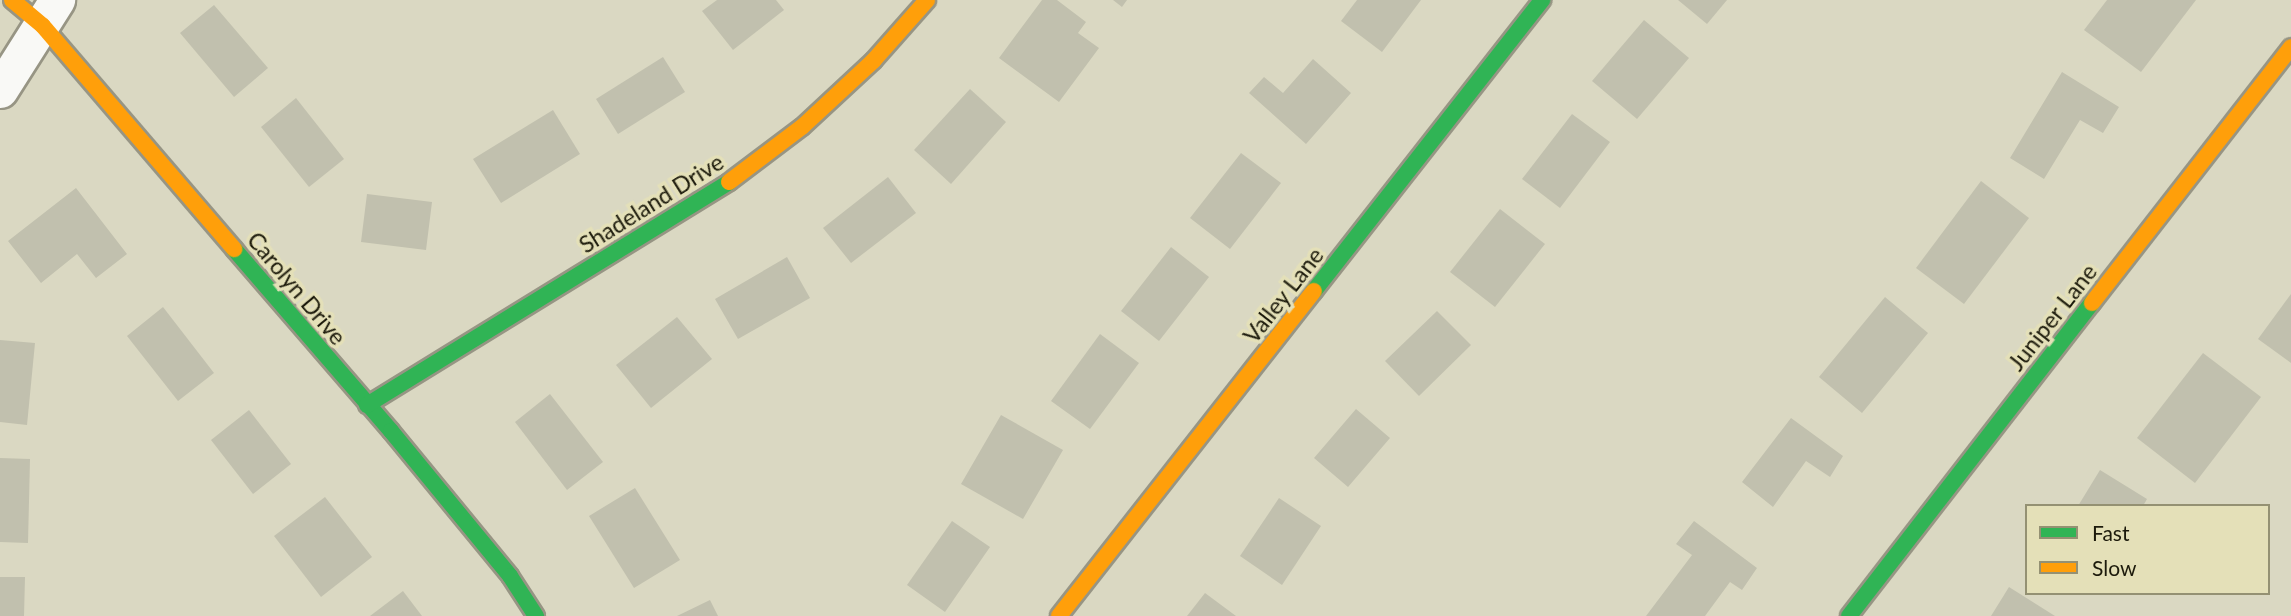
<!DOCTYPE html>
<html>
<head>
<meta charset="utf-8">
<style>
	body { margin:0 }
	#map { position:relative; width:2291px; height:616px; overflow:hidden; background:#dad8c2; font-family:Lato,sans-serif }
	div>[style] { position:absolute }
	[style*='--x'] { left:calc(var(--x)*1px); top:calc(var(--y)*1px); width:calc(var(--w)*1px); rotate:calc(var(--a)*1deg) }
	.building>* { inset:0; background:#c1c0ae }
	.roads { filter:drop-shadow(2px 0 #979584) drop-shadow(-2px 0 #979584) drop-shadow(0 2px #979584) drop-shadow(0 -2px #979584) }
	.street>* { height:35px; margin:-17.5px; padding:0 17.5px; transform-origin:17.5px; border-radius:17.5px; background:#f9f9f6 }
	.fast>* { height:16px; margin:-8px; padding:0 8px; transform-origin:8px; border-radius:8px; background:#30b455 }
	.slow>* { height:16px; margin:-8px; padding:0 8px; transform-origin:8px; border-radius:8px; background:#ff9f0a }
	span { translate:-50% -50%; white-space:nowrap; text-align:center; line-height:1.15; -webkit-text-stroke:7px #e4e0b8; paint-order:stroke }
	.street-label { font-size:23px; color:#1c1a0b }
	.legend { position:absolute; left:2025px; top:504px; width:245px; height:91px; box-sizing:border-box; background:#e4e0b8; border:2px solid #949173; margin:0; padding:9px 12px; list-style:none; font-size:21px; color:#1c1a0b }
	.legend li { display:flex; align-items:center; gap:14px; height:35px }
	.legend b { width:35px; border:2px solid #949173 }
</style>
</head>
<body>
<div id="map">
	<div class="building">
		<div style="clip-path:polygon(717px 0,776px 0,784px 10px,733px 50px,702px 11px)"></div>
		<div style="clip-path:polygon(1042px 0,1057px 0,1086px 22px,1078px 33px,1099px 48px,1059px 102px,999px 58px)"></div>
		<div style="clip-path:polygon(1113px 0,1127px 0,1122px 7px)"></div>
		<div style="clip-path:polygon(1357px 0,1421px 0,1382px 52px,1341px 21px)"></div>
		<div style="clip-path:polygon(1678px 0,1727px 0,1707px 24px)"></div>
		<div style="clip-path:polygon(2107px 0,2196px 0,2141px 72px,2084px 30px)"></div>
		<div style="clip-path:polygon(214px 5px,268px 68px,234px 97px,180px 33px)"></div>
		<div style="clip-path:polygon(1644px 20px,1689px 58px,1637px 119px,1592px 81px)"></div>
		<div style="clip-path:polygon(663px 57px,685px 92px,618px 134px,596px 99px)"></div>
		<div style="clip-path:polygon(1313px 59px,1351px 93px,1306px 144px,1249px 93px,1264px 77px,1283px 93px)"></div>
		<div style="clip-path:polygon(2062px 72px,2119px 107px,2103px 133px,2080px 120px,2044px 179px,2010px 158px)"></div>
		<div style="clip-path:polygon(970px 89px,1006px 122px,951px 184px,914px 150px)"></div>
		<div style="clip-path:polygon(296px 98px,344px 159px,309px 187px,261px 127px)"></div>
		<div style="clip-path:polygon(553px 110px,580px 154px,501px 203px,473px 159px)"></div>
		<div style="clip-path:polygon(1572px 114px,1610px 142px,1560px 208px,1522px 179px)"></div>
		<div style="clip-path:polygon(1241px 153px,1281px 183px,1230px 249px,1190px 218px)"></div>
		<div style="clip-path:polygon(888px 177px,916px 213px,851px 263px,823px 228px)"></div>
		<div style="clip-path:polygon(1981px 181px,2029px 218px,1964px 304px,1916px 268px)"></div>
		<div style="clip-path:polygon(76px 188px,127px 254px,96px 278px,77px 254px,41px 283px,8px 241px)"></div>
		<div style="clip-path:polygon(367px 194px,432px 202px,426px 250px,361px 242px)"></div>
		<div style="clip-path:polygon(1500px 209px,1545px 244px,1495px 307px,1450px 272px)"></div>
		<div style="clip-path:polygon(1171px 247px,1209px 277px,1159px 341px,1121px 311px)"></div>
		<div style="clip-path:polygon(787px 257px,810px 298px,738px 339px,715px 299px)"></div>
		<div style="clip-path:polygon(2291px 294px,2291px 363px,2258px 339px)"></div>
		<div style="clip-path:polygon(1885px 297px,1928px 333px,1862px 413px,1819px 377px)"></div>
		<div style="clip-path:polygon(163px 307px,214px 373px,178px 401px,127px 336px)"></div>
		<div style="clip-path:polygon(1437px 311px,1471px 345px,1419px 396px,1385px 361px)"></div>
		<div style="clip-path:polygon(677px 317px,712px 359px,651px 408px,616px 365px)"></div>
		<div style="clip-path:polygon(1100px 334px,1139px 363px,1090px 429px,1051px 401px)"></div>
		<div style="clip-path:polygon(0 340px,35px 343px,27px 425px,0 422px)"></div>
		<div style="clip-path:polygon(2203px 353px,2261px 397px,2195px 483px,2137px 438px)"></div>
		<div style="clip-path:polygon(550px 394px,603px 462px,567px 490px,515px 422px)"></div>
		<div style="clip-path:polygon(1356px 409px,1390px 438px,1348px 487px,1314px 458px)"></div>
		<div style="clip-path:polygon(249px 410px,291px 464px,253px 494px,211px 440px)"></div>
		<div style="clip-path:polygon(1001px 415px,1063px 450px,1023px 519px,961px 484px)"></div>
		<div style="clip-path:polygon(1791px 418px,1843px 456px,1830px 477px,1806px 461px,1773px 507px,1742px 482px)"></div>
		<div style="clip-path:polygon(0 458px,30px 459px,28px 543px,0 542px)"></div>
		<div style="clip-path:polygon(2100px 470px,2147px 499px,2143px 506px,2078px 506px)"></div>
		<div style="clip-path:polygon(635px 488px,680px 560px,634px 588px,589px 516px)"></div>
		<div style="clip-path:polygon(325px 497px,372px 557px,321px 597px,274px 536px)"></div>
		<div style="clip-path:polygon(1279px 498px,1321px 526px,1282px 585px,1240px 556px)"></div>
		<div style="clip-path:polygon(952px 521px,990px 547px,945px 612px,907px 585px)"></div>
		<div style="clip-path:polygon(1694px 521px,1757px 568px,1742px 590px,1730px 582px,1705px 616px,1646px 616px,1692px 555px,1676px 544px)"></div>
		<div style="clip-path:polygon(0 577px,25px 577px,24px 616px,0 616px)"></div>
		<div style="clip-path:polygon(2009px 587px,2055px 616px,1991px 616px)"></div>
		<div style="clip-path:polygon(403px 591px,422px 616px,370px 616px)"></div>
		<div style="clip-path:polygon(1205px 593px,1236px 616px,1187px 616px)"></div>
		<div style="clip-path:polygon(710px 600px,718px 616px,677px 616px)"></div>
	</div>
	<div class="roads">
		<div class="street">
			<div style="--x:0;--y:90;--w:107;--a:-57.7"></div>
		</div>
		<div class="fast">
			<div style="--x:234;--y:249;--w:240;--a:49.2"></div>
			<div style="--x:391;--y:431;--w:188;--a:50.6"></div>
			<div style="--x:510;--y:576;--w:48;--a:57"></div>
			<div style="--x:1314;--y:291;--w:370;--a:-51.9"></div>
			<div style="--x:367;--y:405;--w:425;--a:-31.6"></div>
			<div style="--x:1849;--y:616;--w:396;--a:-52.2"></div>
		</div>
		<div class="slow">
			<div style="--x:12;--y:0;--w:40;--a:40"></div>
			<div style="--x:43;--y:26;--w:294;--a:49.4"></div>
			<div style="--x:729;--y:182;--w:91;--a:-37"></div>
			<div style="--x:802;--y:127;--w:98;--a:-42.9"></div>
			<div style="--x:874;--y:60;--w:80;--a:-48.5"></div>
			<div style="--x:2092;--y:303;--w:324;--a:-52.1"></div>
			<div style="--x:1059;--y:616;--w:413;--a:-51.9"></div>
		</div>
	</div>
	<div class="street-label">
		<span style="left:651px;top:203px;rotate:-32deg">Shadeland Drive</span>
		<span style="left:297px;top:288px;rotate:50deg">Carolyn Drive</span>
		<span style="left:1283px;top:295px;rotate:-52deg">Valley Lane</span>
		<span style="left:2052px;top:317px;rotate:-52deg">Juniper Lane</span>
	</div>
	<ul class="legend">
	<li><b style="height:9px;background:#30b455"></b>Fast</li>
	<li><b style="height:9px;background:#ff9f0a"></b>Slow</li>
	</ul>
</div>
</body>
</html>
